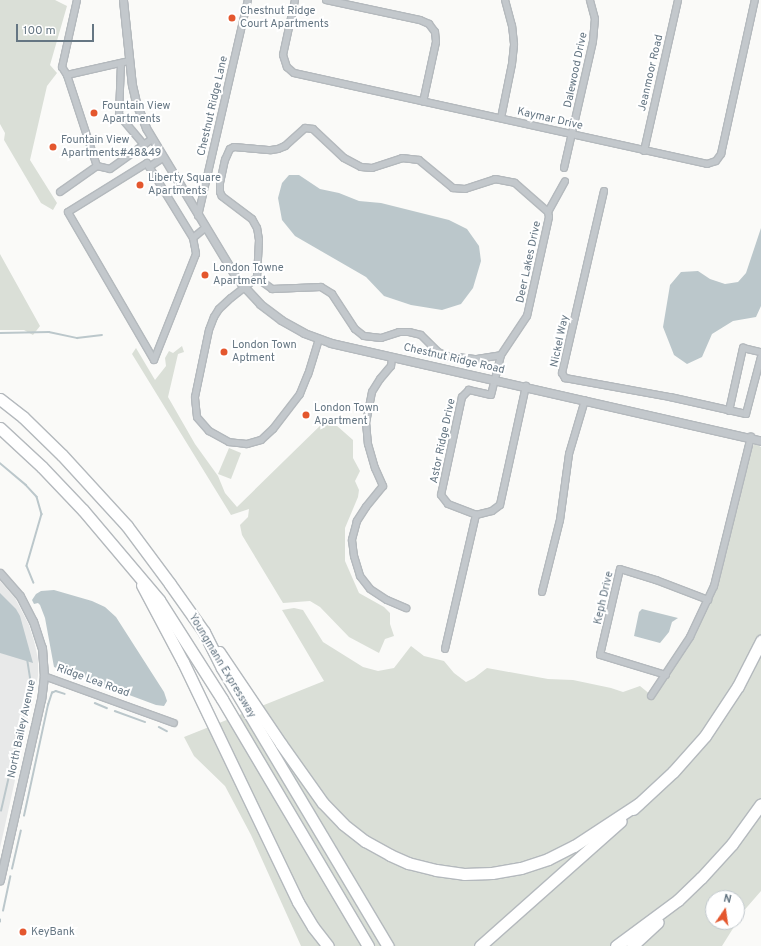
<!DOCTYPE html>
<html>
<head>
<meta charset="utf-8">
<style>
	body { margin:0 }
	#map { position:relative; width:761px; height:946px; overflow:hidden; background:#fafaf8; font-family:Overpass,sans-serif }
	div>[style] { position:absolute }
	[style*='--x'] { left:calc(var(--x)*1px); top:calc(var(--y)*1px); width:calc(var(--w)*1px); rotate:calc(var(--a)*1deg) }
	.built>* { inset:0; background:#e8e9e9 }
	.green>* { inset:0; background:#dadfd7 }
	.water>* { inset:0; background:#bbc7cb }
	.stream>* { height:1.5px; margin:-0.75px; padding:0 0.75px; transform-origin:0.75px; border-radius:0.75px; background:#bbc7cb }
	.roads { filter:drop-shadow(1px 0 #b4b9bd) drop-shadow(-1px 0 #b4b9bd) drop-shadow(0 1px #b4b9bd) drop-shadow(0 -1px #b4b9bd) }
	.minor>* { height:6px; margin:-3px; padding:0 3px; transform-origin:3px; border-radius:3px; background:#c3c8cc }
	.tertiary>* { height:7px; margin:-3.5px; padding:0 3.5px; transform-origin:3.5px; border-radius:3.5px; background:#c3c8cc }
	.motorway>* { height:11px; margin:-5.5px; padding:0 5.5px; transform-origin:5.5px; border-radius:5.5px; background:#fff }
	.dots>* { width:11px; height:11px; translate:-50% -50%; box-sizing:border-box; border:2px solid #fff; border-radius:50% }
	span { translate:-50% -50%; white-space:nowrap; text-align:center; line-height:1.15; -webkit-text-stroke:4px #fff; paint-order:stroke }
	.poi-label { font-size:11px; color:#657683 }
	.left { translate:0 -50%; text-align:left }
	.street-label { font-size:11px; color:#657683 }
	.north { position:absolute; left:705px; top:890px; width:40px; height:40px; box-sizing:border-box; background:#fff; border:1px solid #c1c8cd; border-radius:50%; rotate:13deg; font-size:11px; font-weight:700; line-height:16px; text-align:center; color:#657683 }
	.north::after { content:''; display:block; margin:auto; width:14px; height:18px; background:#e4572e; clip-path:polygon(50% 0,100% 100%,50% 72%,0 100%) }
	.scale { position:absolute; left:16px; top:24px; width:78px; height:18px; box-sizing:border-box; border:2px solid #657683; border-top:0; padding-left:5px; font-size:12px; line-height:14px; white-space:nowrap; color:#657683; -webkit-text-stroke:3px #fff; paint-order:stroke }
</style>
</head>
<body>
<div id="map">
	<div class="built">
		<div style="clip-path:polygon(0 581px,15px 598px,29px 625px,34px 641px,38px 659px,38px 676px,0 848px)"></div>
	</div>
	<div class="green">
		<div style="clip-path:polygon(0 0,55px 0,67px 6px,50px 65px,57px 73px,47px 86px,30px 160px,57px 203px,53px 210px,41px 203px,4px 140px,5px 133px,0 124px)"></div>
		<div style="clip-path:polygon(0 254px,40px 326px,33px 335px,24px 330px,0 330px)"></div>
		<div style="clip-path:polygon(182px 346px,184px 352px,178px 354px,168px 397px,195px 444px,218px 476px,225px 493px,237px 507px,328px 418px,353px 440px,353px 458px,360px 471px,355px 481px,359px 490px,358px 497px,345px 528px,345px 561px,359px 593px,384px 607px,390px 613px,390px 624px,394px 636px,385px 639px,379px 653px,349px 637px,320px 607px,310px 601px,283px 603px,242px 535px,240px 525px,248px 517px,249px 509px,231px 515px,132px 354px,136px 348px,155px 380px,166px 366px,165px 358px,169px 351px,173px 353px)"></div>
		<div style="clip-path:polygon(756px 444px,761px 447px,761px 891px,741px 914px,737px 922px,737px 898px,713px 898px,713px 922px,737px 922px,722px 946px,301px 946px,251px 835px,225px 786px,194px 756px,184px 737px,324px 681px,282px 610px,294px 608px,303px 610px,323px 642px,363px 667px,378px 671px,394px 668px,411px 646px,424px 656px,444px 661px,454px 673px,466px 682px,474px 678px,487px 668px,548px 679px,573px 680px,611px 688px,623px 692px,640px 686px,651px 695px,666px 675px,708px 600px,748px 448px)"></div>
		<div style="clip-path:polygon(229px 448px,241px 453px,231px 479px,218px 474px)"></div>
	</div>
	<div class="water">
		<div style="clip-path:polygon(289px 175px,299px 175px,320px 189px,339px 193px,359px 201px,381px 203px,449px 220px,467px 229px,479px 246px,481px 261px,473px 288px,461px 304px,442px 310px,411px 305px,384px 296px,366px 277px,295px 236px,282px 220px,278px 198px,282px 183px)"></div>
		<div style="clip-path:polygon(761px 228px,761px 306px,756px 317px,733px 321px,712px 334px,702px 357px,687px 364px,674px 355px,663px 327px,670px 285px,681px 272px,698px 271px,710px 279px,725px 284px,738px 282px,746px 273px)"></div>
		<div style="clip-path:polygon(54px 590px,92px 601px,105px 607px,116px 617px,164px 692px,167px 701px,164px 706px,156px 705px,54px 667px,45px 618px,40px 605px,38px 603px,34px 604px,32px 600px,36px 594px,41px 591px)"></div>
		<div style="clip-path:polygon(0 593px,16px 609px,20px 616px,33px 663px,0 653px)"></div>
		<div style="clip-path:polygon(642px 609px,678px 618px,672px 622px,669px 632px,660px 643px,634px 636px,639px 612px)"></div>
	</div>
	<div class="stream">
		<div style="--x:0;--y:333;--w:49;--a:-1.2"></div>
		<div style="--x:49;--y:332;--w:29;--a:12"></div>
		<div style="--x:77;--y:338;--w:25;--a:-7"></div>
		<div style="--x:0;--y:463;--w:34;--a:40"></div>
		<div style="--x:26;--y:485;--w:16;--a:47"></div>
		<div style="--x:37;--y:497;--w:18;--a:74"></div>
		<div style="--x:42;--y:514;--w:54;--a:106.1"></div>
		<div style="--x:27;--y:566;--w:18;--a:68"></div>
		<div style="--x:95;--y:703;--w:13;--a:23"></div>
		<div style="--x:115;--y:711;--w:32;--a:20"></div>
		<div style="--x:159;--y:727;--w:9;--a:27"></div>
		<div style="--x:21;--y:728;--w:41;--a:-77.3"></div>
		<div style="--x:30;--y:688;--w:10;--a:-90"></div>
		<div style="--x:30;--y:678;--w:18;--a:-99"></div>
		<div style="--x:1;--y:811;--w:67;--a:-77"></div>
		<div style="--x:24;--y:816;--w:114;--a:-77.8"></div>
		<div style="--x:48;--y:705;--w:13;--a:-72"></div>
		<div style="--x:52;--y:693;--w:4;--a:-27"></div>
		<div style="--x:56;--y:691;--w:9;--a:18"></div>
		<div style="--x:12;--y:869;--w:39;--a:-77"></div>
		<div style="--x:3;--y:911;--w:35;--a:-78"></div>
		<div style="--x:0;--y:922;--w:2;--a:-90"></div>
	</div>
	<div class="roads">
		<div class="minor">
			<div style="--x:77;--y:0;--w:69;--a:102.6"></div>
			<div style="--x:62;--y:67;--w:9;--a:58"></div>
			<div style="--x:67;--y:75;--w:96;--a:71.8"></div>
			<div style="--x:295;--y:0;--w:56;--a:102.3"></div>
			<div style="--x:283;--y:55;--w:13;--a:72"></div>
			<div style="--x:287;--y:67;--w:9;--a:41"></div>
			<div style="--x:294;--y:73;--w:423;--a:12.4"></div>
			<div style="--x:707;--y:164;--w:9;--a:-18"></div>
			<div style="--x:716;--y:161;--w:9;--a:-54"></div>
			<div style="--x:721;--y:154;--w:158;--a:-77.6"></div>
			<div style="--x:326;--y:0;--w:96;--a:12"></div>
			<div style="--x:420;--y:20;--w:10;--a:24"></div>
			<div style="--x:429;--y:24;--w:10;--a:53"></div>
			<div style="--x:435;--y:32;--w:10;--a:84"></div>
			<div style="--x:436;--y:42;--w:61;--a:102.2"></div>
			<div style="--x:121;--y:63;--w:52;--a:92.2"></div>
			<div style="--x:119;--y:115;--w:39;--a:50"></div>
			<div style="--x:67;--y:75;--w:64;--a:-12.7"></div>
			<div style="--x:501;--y:118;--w:55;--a:-78.5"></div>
			<div style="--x:512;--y:64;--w:20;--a:-84"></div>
			<div style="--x:514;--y:44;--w:18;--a:-96"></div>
			<div style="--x:512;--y:26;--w:27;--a:-105"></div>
			<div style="--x:644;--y:151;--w:155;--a:-77.3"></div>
			<div style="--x:147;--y:163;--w:88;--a:58.5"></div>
			<div style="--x:193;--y:238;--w:16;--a:79"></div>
			<div style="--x:196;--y:254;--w:114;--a:111.6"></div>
			<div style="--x:154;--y:360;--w:171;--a:-120.2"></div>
			<div style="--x:68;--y:212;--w:93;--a:-31.8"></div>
			<div style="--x:149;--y:167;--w:17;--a:-33"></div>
			<div style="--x:564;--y:168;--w:130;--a:-77.1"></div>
			<div style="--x:593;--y:41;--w:22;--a:-85"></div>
			<div style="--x:595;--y:19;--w:20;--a:-105"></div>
			<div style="--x:604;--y:191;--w:187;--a:103"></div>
			<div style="--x:562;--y:373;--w:6;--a:59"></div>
			<div style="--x:565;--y:378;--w:107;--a:10.3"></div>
			<div style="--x:670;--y:397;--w:78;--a:12.6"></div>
			<div style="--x:746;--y:414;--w:59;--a:-75.3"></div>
			<div style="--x:60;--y:192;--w:45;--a:-35.1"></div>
			<div style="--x:97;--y:166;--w:13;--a:13"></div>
			<div style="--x:110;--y:169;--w:52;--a:-35.5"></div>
			<div style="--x:548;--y:212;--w:35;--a:-61"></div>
			<div style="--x:198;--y:216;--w:222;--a:-77"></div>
			<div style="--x:193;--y:238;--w:16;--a:-40"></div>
			<div style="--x:257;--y:278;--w:38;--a:-87"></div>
			<div style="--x:259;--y:240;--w:12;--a:-99"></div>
			<div style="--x:257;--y:228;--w:10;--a:-119"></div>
			<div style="--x:252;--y:219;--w:38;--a:-143"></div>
			<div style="--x:222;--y:196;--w:4;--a:-117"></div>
			<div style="--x:220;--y:192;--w:9;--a:-90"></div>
			<div style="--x:220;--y:183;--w:24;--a:-78"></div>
			<div style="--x:225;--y:160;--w:12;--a:-66"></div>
			<div style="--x:230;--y:149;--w:4;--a:-27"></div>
			<div style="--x:234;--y:147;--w:37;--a:5"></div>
			<div style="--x:271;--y:150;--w:7;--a:-8"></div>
			<div style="--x:278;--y:149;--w:8;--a:-23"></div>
			<div style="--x:285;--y:146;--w:27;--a:-42"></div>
			<div style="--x:305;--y:128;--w:8;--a:7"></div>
			<div style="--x:313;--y:129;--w:42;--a:43.1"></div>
			<div style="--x:344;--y:158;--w:19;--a:28"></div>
			<div style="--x:361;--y:167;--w:11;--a:5"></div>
			<div style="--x:372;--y:168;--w:32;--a:-18"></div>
			<div style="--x:402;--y:158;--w:17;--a:7"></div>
			<div style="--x:419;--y:160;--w:44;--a:39.5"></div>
			<div style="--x:453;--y:188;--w:12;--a:5"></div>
			<div style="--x:465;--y:189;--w:32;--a:-18"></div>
			<div style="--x:495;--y:179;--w:20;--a:11"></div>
			<div style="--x:515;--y:183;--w:44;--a:41.3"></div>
			<div style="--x:548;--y:212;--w:5;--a:79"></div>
			<div style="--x:549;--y:217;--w:101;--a:102.5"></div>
			<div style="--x:527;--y:316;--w:47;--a:123.7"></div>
			<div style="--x:501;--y:355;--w:41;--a:104"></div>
			<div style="--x:491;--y:395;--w:23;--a:-167"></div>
			<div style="--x:469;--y:390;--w:10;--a:135"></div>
			<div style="--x:462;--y:397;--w:100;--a:102.1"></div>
			<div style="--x:441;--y:495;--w:11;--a:52"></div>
			<div style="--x:448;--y:504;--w:30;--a:21"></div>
			<div style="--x:319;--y:339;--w:37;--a:107"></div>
			<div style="--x:308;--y:374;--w:22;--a:112"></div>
			<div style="--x:300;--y:394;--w:44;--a:127.6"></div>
			<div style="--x:273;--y:429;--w:16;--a:137"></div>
			<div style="--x:261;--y:440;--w:15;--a:164"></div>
			<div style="--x:247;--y:444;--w:18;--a:-174"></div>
			<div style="--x:229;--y:442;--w:23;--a:-151"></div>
			<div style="--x:209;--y:431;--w:18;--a:-131"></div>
			<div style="--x:197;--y:417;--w:20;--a:-96"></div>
			<div style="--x:195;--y:397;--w:68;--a:-78.2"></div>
			<div style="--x:209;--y:330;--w:14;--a:-69"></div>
			<div style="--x:214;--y:317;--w:9;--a:-58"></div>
			<div style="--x:219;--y:309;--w:16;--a:-43"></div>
			<div style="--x:231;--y:298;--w:33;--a:-38"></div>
			<div style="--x:257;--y:278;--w:19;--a:36"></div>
			<div style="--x:272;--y:289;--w:49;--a:-2.3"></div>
			<div style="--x:321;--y:287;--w:13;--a:32"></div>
			<div style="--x:332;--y:294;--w:42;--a:56.7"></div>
			<div style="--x:355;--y:329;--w:11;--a:38"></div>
			<div style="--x:364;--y:336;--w:17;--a:7"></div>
			<div style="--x:381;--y:338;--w:19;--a:-18"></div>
			<div style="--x:399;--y:332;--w:10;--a:0"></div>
			<div style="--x:409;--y:332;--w:12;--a:14"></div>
			<div style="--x:421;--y:335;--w:24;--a:45"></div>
			<div style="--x:438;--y:352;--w:10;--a:24"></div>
			<div style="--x:447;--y:356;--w:30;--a:6"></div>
			<div style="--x:477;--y:359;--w:24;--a:-9"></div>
			<div style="--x:392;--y:357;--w:9;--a:96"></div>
			<div style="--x:391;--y:366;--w:17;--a:130"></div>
			<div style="--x:380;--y:379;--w:15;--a:122"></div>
			<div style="--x:372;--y:392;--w:31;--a:101"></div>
			<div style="--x:366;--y:422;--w:22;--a:85"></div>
			<div style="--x:368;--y:444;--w:25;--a:74"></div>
			<div style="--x:375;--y:468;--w:20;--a:66"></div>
			<div style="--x:383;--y:486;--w:27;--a:129"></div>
			<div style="--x:366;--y:507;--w:17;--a:123"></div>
			<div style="--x:357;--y:521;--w:20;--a:105"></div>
			<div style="--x:352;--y:540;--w:16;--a:83"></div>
			<div style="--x:354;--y:556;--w:21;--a:73"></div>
			<div style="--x:360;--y:576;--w:16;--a:52"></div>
			<div style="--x:370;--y:589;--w:20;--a:33"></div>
			<div style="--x:387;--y:600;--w:21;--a:23"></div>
			<div style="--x:729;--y:411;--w:65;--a:-77.5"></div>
			<div style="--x:743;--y:348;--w:18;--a:13"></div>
			<div style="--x:542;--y:592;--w:74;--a:-76"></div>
			<div style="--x:560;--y:520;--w:67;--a:-82.2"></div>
			<div style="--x:569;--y:454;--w:56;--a:-73.5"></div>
			<div style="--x:445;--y:649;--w:138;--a:-77"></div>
			<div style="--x:476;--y:515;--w:16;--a:-14"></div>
			<div style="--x:492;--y:511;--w:10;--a:-37"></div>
			<div style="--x:500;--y:505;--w:122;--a:-77.7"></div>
			<div style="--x:666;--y:675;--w:69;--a:-163.1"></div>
			<div style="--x:600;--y:655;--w:88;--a:-76.9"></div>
			<div style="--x:620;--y:569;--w:38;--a:17"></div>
			<div style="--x:656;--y:580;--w:56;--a:21"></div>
			<div style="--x:44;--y:676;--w:138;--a:19.9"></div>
			<div style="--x:651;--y:696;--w:71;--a:-56.5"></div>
			<div style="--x:690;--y:637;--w:56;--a:-64.8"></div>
			<div style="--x:714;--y:586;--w:154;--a:-76.1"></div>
		</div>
		<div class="tertiary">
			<div style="--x:123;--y:0;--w:85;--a:84"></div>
			<div style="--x:132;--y:85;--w:18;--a:77"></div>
			<div style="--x:136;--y:103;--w:27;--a:68"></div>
			<div style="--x:146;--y:128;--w:176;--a:58.9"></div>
			<div style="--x:237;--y:279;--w:34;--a:47"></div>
			<div style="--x:260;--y:304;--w:26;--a:37"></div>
			<div style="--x:281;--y:320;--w:26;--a:29"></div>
			<div style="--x:304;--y:333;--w:29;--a:20"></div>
			<div style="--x:331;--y:343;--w:441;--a:12.8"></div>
			<div style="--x:0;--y:573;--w:30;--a:49"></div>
			<div style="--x:20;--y:596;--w:28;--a:63"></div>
			<div style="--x:33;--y:621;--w:28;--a:72"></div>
			<div style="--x:42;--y:648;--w:28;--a:86"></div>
			<div style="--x:44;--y:676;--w:23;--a:97"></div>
			<div style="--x:41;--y:699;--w:186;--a:102.8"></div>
		</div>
		<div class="motorway">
			<div style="--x:0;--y:399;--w:29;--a:38"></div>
			<div style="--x:23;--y:417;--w:54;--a:44.3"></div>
			<div style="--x:62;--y:455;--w:96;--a:47.5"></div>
			<div style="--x:127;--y:526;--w:72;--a:53.4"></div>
			<div style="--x:170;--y:584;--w:59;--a:54.7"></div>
			<div style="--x:204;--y:632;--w:40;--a:63.4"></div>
			<div style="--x:222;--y:668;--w:324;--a:59.2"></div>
			<div style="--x:0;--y:428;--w:57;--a:42.9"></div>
			<div style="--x:42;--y:467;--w:59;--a:46.4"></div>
			<div style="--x:83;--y:510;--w:118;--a:49.8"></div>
			<div style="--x:159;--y:600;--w:117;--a:57.5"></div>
			<div style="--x:222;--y:699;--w:287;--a:59.4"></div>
			<div style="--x:142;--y:585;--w:87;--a:62"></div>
			<div style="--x:183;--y:662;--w:266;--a:64.4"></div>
			<div style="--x:298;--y:902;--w:29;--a:59"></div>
			<div style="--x:313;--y:927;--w:24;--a:52"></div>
			<div style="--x:219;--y:652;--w:111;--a:56"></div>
			<div style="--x:281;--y:744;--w:72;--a:54.6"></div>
			<div style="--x:323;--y:803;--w:29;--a:46"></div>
			<div style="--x:343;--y:824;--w:28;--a:38"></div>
			<div style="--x:365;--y:841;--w:29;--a:29"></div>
			<div style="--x:390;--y:855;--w:20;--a:24"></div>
			<div style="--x:408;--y:863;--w:29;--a:14"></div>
			<div style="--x:436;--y:870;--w:28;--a:8"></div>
			<div style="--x:464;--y:874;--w:28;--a:-2"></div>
			<div style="--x:492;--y:873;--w:29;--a:-10"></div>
			<div style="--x:521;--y:868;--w:28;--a:-18"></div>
			<div style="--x:548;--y:859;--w:29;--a:-27"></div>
			<div style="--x:574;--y:846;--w:77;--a:-33.3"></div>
			<div style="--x:633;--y:809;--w:54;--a:-42.8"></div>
			<div style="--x:673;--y:772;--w:48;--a:-48.4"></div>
			<div style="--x:705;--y:736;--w:60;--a:-56.6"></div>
			<div style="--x:738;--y:686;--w:51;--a:-62.9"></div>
			<div style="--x:480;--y:946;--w:188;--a:-41.6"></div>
			<div style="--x:616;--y:946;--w:77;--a:-36.6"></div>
			<div style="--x:678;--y:900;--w:32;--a:-44"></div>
			<div style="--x:701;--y:878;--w:46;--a:-47.6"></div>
			<div style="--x:732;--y:844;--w:49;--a:-54.1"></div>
			<div style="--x:632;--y:946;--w:35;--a:-43"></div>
		</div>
	</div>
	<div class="dots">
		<div style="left:232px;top:18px;background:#e4572e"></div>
		<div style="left:94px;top:113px;background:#e4572e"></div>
		<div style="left:53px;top:147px;background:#e4572e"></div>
		<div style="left:140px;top:185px;background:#e4572e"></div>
		<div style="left:205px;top:275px;background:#e4572e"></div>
		<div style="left:224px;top:352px;background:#e4572e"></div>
		<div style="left:306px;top:415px;background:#e4572e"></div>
		<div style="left:23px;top:932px;background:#e4572e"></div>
	</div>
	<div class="poi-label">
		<span class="left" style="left:240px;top:18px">Chestnut Ridge<br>Court Apartments</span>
		<span class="left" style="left:102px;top:113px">Fountain View<br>Apartments</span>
		<span class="left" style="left:61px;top:147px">Fountain View<br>Apartments#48&amp;49</span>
		<span class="left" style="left:148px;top:185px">Liberty Square<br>Apartments</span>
		<span class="left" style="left:213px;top:275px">London Towne<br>Apartment</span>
		<span class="left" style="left:232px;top:352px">London Town<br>Aptment</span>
		<span class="left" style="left:314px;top:415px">London Town<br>Apartment</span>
		<span class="left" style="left:31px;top:932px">KeyBank</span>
	</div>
	<div class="street-label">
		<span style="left:576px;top:70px;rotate:-78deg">Dalewood Drive</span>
		<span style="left:651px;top:73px;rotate:-77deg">Jeanmoor Road</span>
		<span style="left:213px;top:106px;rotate:-77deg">Chestnut Ridge Lane</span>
		<span style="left:550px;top:119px;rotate:13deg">Kaymar Drive</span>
		<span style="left:529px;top:262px;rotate:-78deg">Deer Lakes Drive</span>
		<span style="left:560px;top:341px;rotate:-78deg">Nickel Way</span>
		<span style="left:454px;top:359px;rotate:13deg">Chestnut Ridge Road</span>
		<span style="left:443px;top:441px;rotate:-78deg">Astor Ridge Drive</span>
		<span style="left:604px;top:598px;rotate:-77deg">Keph Drive</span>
		<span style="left:222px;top:666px;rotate:59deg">Youngmann Expressway</span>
		<span style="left:93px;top:681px;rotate:20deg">Ridge Lea Road</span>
		<span style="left:22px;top:729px;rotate:-78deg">North Bailey Avenue</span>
	</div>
	<div class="north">N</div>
	<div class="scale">100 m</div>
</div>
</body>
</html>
